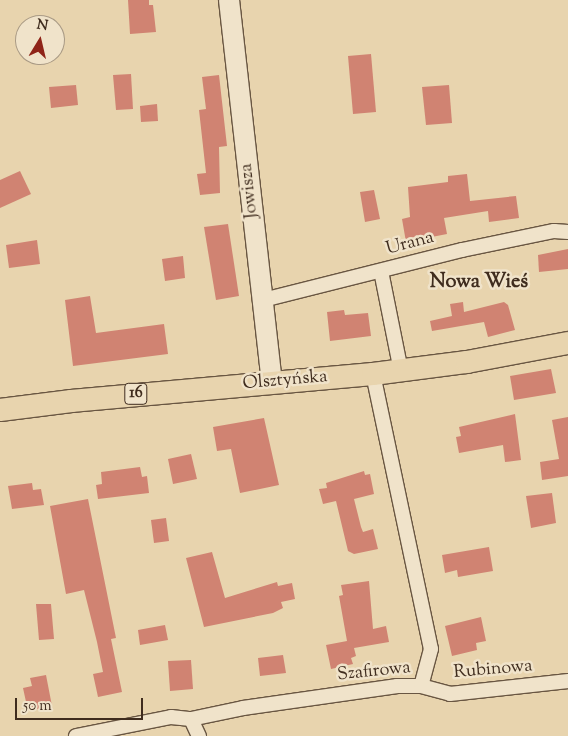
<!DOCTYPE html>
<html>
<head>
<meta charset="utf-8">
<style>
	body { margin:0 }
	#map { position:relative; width:568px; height:736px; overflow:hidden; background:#e8d4ae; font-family:"Sorts Mill Goudy",serif }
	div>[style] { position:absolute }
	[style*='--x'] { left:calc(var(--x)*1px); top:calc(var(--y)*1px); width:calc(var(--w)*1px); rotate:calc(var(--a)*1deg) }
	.building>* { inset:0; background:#d08372 }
	.roads { filter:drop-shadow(1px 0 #695642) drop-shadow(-1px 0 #695642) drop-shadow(0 1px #695642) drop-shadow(0 -1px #695642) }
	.street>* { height:14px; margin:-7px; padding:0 7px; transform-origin:7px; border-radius:7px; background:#f0e3ca }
	.secondary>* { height:20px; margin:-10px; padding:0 10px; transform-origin:10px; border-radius:10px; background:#f0e3ca }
	.primary>* { height:22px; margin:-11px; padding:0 11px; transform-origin:11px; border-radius:11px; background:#e8d4ae }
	span { translate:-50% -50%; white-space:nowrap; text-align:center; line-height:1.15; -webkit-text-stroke:5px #f0e3ca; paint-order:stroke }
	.shield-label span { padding:1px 4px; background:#f0e3ca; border:1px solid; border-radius:4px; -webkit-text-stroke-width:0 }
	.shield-label { font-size:16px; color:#3f2c1e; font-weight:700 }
	.street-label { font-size:18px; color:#3f2c1e }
	.quarter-label { font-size:20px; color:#3f2c1e; font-weight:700 }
	.north { position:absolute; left:15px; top:15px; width:50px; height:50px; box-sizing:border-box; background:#f0e3ca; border:1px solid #a99a85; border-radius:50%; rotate:9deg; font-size:14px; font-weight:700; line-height:20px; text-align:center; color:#3f2c1e }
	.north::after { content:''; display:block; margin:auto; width:18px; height:22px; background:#8f2418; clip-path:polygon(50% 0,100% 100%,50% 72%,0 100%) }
	.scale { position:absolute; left:15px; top:698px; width:128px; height:22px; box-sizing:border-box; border:2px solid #3f2c1e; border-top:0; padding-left:6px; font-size:15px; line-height:18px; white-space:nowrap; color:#3f2c1e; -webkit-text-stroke:4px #f0e3ca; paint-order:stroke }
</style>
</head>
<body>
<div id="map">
	<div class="building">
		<div style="clip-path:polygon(128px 0,149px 0,149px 5px,153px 5px,156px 32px,130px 34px)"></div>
		<div style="clip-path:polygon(371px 54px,376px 112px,353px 114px,348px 56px)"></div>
		<div style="clip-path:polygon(131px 74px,133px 109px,116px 110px,113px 75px)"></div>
		<div style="clip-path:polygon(219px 75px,227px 146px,219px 147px,220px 193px,200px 195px,197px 174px,206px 173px,199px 110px,206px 109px,202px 77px)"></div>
		<div style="clip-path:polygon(76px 85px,78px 105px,51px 108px,49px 87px)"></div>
		<div style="clip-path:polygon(449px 85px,452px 123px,426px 125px,422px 87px)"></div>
		<div style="clip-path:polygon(157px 104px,158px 121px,141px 122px,140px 106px)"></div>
		<div style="clip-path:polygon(20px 171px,31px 194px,0 208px,0 180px)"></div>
		<div style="clip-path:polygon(467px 174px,470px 201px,516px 196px,519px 218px,489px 222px,488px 211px,444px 218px,447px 234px,406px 242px,402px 219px,410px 217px,408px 187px,448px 182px,448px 176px)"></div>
		<div style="clip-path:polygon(374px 190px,380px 219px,365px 222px,360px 192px)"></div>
		<div style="clip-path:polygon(228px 224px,239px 296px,216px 300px,204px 227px)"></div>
		<div style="clip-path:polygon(37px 240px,40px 264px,9px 268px,6px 245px)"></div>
		<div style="clip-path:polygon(568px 249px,568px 269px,539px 272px,538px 255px)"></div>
		<div style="clip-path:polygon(183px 256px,185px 278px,165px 281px,162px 259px)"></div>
		<div style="clip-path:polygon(90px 296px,96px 333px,164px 324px,168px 354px,73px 366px,65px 300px)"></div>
		<div style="clip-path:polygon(463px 302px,464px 312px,504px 302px,508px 305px,515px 330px,488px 337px,484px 322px,432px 331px,430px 321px,452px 316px,450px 304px)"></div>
		<div style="clip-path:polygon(344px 310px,345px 315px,368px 313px,371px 336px,330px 341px,327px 312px)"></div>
		<div style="clip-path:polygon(551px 369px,556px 393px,514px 400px,510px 376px)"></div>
		<div style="clip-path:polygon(515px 414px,521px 460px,505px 462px,503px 445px,459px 453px,456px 437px,461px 436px,459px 427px)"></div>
		<div style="clip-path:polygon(568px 417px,568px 476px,542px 480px,540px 462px,559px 459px,552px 420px)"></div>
		<div style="clip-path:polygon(264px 418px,279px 485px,240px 493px,231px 449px,217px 451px,213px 427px)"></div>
		<div style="clip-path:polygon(191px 454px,197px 479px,173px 484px,168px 459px)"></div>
		<div style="clip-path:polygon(140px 467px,142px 477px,147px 476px,149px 493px,98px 499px,96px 485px,102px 484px,101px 472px)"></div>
		<div style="clip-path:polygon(364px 471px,365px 475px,370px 474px,374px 494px,354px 499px,361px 527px,363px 532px,373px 529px,378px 549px,354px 554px,348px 551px,336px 501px,323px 504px,319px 489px,327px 488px,326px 483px)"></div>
		<div style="clip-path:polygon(32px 483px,33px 490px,41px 489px,44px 505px,12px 509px,8px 486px)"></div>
		<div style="clip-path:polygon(552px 493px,556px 523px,531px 528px,526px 496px)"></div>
		<div style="clip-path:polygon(88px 499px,116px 638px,111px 639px,122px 692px,98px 697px,93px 674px,103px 672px,97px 642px,84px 590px,66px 594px,50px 506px)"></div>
		<div style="clip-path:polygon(166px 518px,169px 541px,154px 543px,151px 520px)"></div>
		<div style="clip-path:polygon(489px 547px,493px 571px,458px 577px,457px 570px,445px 573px,442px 555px)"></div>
		<div style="clip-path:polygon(212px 552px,225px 598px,277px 582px,278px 586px,292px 583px,295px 599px,281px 602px,283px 608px,273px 613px,204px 627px,186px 558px)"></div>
		<div style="clip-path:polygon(369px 581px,373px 629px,386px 626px,389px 642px,354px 648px,356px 656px,351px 658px,353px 664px,331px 669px,326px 645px,347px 641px,339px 596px,343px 595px,341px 585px)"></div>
		<div style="clip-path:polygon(36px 604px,51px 604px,54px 639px,39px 640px)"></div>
		<div style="clip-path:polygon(481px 617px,486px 641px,476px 643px,477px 650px,452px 656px,445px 626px)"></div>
		<div style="clip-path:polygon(165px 625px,168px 640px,140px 645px,138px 630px)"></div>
		<div style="clip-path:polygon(283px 655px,286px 673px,260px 676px,258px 658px)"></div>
		<div style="clip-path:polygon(191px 660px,193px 689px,170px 691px,168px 661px)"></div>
		<div style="clip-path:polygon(46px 675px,52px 706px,28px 711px,23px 688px,32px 686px,30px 678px)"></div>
	</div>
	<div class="roads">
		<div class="street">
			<div style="--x:381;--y:271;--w:102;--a:78.7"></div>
			<div style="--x:263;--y:300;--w:205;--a:-14.1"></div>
			<div style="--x:462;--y:250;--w:94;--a:-11.7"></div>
			<div style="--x:554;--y:231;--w:14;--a:4"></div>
			<div style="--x:373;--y:374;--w:281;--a:78.1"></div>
			<div style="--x:431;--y:649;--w:38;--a:105"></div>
			<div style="--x:191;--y:719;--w:19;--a:65"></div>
			<div style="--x:76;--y:736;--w:97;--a:-11.3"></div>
			<div style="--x:171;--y:717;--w:20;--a:6"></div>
			<div style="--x:191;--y:719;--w:53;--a:-11.9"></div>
			<div style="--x:243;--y:708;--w:156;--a:-8.1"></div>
			<div style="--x:397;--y:686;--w:24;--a:0"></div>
			<div style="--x:421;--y:686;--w:30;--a:15"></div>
			<div style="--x:450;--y:694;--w:119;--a:-6.3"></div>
		</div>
		<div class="secondary">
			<div style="--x:229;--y:0;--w:384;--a:83.6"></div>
		</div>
		<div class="primary">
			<div style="--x:0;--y:410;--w:72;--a:-7.2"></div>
			<div style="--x:71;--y:401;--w:303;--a:-5.1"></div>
			<div style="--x:373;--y:374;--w:95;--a:-7.3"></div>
			<div style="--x:467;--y:362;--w:103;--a:-10.7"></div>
		</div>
	</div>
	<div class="shield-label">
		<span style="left:136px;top:394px">16</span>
	</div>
	<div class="street-label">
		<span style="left:250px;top:191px;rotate:-96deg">Jowisza</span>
		<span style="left:410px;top:244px;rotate:-15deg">Urana</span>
		<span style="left:285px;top:381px;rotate:-5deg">Olsztyńska</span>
		<span style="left:493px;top:670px;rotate:-5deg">Rubinowa</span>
		<span style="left:374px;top:672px;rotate:-6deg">Szafirowa</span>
	</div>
	<div class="quarter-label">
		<span style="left:479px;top:282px">Nowa Wieś</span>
	</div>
	<div class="north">N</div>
	<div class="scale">50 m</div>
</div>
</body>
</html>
